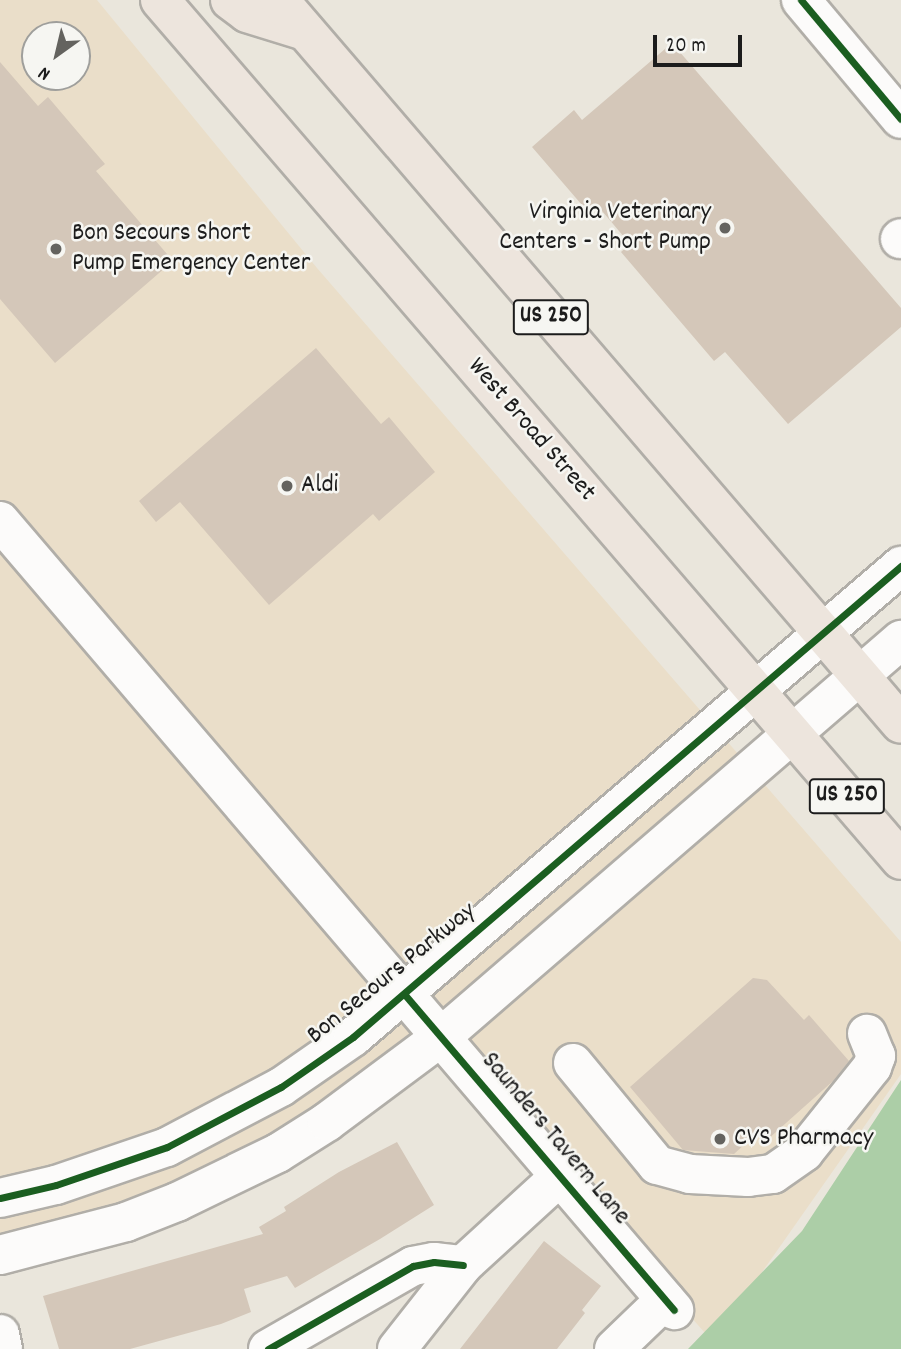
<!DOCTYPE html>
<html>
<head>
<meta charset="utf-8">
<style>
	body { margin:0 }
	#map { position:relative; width:901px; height:1349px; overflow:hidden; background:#eae6dc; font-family:Dekko,sans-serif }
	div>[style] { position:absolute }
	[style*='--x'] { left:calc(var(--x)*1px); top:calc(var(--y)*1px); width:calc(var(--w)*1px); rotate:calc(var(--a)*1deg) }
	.built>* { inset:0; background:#eadec9 }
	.forest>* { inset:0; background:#accea7 }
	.building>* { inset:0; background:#d4c7b9 }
	.roads { filter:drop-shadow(2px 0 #b1aea8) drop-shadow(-2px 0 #b1aea8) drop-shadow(0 2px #b1aea8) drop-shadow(0 -2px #b1aea8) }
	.minor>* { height:38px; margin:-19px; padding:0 19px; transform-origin:19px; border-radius:19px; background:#fcfbfa }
	.major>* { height:38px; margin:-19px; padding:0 19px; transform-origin:19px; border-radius:19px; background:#ede5dd }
	.cycleway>* { height:7px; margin:-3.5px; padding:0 3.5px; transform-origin:3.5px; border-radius:3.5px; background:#1b5e20 }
	.dots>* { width:19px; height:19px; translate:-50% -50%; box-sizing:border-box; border:4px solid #f6f6f2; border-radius:50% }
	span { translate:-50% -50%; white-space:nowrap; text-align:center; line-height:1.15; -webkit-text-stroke:5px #f6f6f2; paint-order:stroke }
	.shield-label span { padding:2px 5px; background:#f6f6f2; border:2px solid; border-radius:5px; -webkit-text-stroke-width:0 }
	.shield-label { font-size:24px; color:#1c1c1c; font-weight:700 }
	.poi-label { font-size:26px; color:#1c1c1c }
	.right { translate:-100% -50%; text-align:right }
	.left { translate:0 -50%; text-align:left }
	.street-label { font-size:26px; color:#1c1c1c }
	.north { position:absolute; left:21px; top:21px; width:70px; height:70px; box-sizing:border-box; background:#f6f6f2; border:2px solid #9f9f9c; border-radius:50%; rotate:214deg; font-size:19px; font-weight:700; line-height:28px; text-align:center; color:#1c1c1c }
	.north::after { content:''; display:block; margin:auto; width:24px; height:32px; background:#64635f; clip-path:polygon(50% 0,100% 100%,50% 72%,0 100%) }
	.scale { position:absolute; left:653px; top:35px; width:89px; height:32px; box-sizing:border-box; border:4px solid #1c1c1c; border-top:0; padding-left:9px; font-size:21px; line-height:24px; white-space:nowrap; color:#1c1c1c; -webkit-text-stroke:5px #f6f6f2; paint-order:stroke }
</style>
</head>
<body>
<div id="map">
	<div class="built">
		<div style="clip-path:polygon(evenodd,0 0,97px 0,317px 268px,901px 942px,901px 1074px,713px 1342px,443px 1037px,225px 1179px,0 1253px,0 0,35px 35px,77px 35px,77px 77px,35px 77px,35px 35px)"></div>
	</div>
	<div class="forest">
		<div style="clip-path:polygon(901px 1080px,901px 1349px,688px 1349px,802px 1231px)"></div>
	</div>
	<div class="building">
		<div style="clip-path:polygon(672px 43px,901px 308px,901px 327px,788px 424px,725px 352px,714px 361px,621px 252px,630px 244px,597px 205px,588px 212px,532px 147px,574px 110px,582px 120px)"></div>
		<div style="clip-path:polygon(0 62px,38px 106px,48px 97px,105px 164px,96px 171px,173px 261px,55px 363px,0 299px)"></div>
		<div style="clip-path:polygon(316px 348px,381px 424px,389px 417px,435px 472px,379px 521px,373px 514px,269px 605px,180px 502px,156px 522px,139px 501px)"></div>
		<div style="clip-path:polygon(753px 978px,767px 980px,804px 1020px,809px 1015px,849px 1061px,833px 1081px,767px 1140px,759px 1131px,734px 1154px,683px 1150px,630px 1087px)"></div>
		<div style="clip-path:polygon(397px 1142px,434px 1205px,380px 1239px,295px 1288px,287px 1276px,244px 1289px,251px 1312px,221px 1324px,130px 1349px,59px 1349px,43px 1296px,263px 1234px,259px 1227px,286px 1211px,284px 1207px,339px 1172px)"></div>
		<div style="clip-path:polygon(544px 1241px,601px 1286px,582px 1310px,585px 1313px,557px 1349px,460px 1349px)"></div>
	</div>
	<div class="roads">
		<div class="minor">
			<div style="--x:801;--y:0;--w:155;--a:50"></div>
			<div style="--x:900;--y:239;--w:1;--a:-45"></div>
			<div style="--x:0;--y:521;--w:1038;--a:49.49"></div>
			<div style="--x:573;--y:1063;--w:132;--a:50.5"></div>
			<div style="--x:657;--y:1165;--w:34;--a:15"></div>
			<div style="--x:690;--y:1174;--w:58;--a:3"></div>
			<div style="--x:748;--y:1177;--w:25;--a:-7"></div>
			<div style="--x:773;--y:1174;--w:38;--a:-35"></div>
			<div style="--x:804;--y:1152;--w:109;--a:-51.3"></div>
			<div style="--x:872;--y:1067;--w:12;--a:-70"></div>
			<div style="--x:876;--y:1056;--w:24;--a:-112"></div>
			<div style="--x:0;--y:1198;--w:57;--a:-13.1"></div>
			<div style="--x:56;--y:1185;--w:117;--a:-18.9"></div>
			<div style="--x:167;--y:1147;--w:129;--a:-27.8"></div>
			<div style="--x:281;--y:1087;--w:88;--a:-34.8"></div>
			<div style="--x:353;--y:1037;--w:723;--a:-40.68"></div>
			<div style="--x:0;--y:1255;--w:130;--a:-14.7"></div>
			<div style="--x:126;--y:1222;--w:55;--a:-21.4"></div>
			<div style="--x:177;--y:1202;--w:112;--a:-25.9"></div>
			<div style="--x:278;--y:1153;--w:58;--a:-32.3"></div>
			<div style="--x:327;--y:1122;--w:142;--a:-36.7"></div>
			<div style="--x:441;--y:1037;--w:608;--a:-40.8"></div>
			<div style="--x:0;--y:1334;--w:15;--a:79"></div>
			<div style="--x:268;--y:1349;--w:167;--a:-29.8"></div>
			<div style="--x:413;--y:1266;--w:21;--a:-11"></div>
			<div style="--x:434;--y:1262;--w:29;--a:6"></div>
			<div style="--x:397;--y:1349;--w:107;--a:-51.8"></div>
			<div style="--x:463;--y:1265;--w:130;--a:-42.5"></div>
			<div style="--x:614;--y:1349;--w:71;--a:-43.9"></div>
		</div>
		<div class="major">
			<div style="--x:160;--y:0;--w:1135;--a:49.25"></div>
			<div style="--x:230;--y:0;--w:21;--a:37"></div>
			<div style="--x:247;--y:13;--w:61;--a:17.2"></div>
			<div style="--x:279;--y:0;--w:954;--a:49.33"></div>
		</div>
	</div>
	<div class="cycleway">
		<div style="--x:801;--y:0;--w:155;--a:50"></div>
		<div style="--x:405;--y:995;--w:414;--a:49.5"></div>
		<div style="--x:0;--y:1198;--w:57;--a:-13.1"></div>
		<div style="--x:56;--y:1185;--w:117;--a:-18.9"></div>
		<div style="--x:167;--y:1147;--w:129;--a:-27.8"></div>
		<div style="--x:281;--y:1087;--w:88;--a:-34.8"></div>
		<div style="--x:353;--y:1037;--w:723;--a:-40.68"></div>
		<div style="--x:268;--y:1349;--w:167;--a:-29.8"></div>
		<div style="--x:413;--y:1266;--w:21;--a:-11"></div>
		<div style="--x:434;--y:1262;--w:29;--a:6"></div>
	</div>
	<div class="dots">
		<div style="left:725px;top:228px;background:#64635f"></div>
		<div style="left:56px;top:249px;background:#64635f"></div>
		<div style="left:287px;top:486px;background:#64635f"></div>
		<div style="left:720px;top:1139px;background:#64635f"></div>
	</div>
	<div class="shield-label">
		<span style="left:551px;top:317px">US 250</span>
		<span style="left:847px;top:796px">US 250</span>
	</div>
	<div class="poi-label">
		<span class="right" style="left:711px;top:228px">Virginia Veterinary<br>Centers - Short Pump</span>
		<span class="left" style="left:72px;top:249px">Bon Secours Short<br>Pump Emergency Center</span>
		<span class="left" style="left:301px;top:486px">Aldi</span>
		<span class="left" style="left:734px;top:1139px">CVS Pharmacy</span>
	</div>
	<div class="street-label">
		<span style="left:531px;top:430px;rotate:49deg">West Broad Street</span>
		<span style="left:392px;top:974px;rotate:-39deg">Bon Secours Parkway</span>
		<span style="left:555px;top:1139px;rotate:50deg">Saunders Tavern Lane</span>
	</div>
	<div class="north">N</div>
	<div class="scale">20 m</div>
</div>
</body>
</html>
